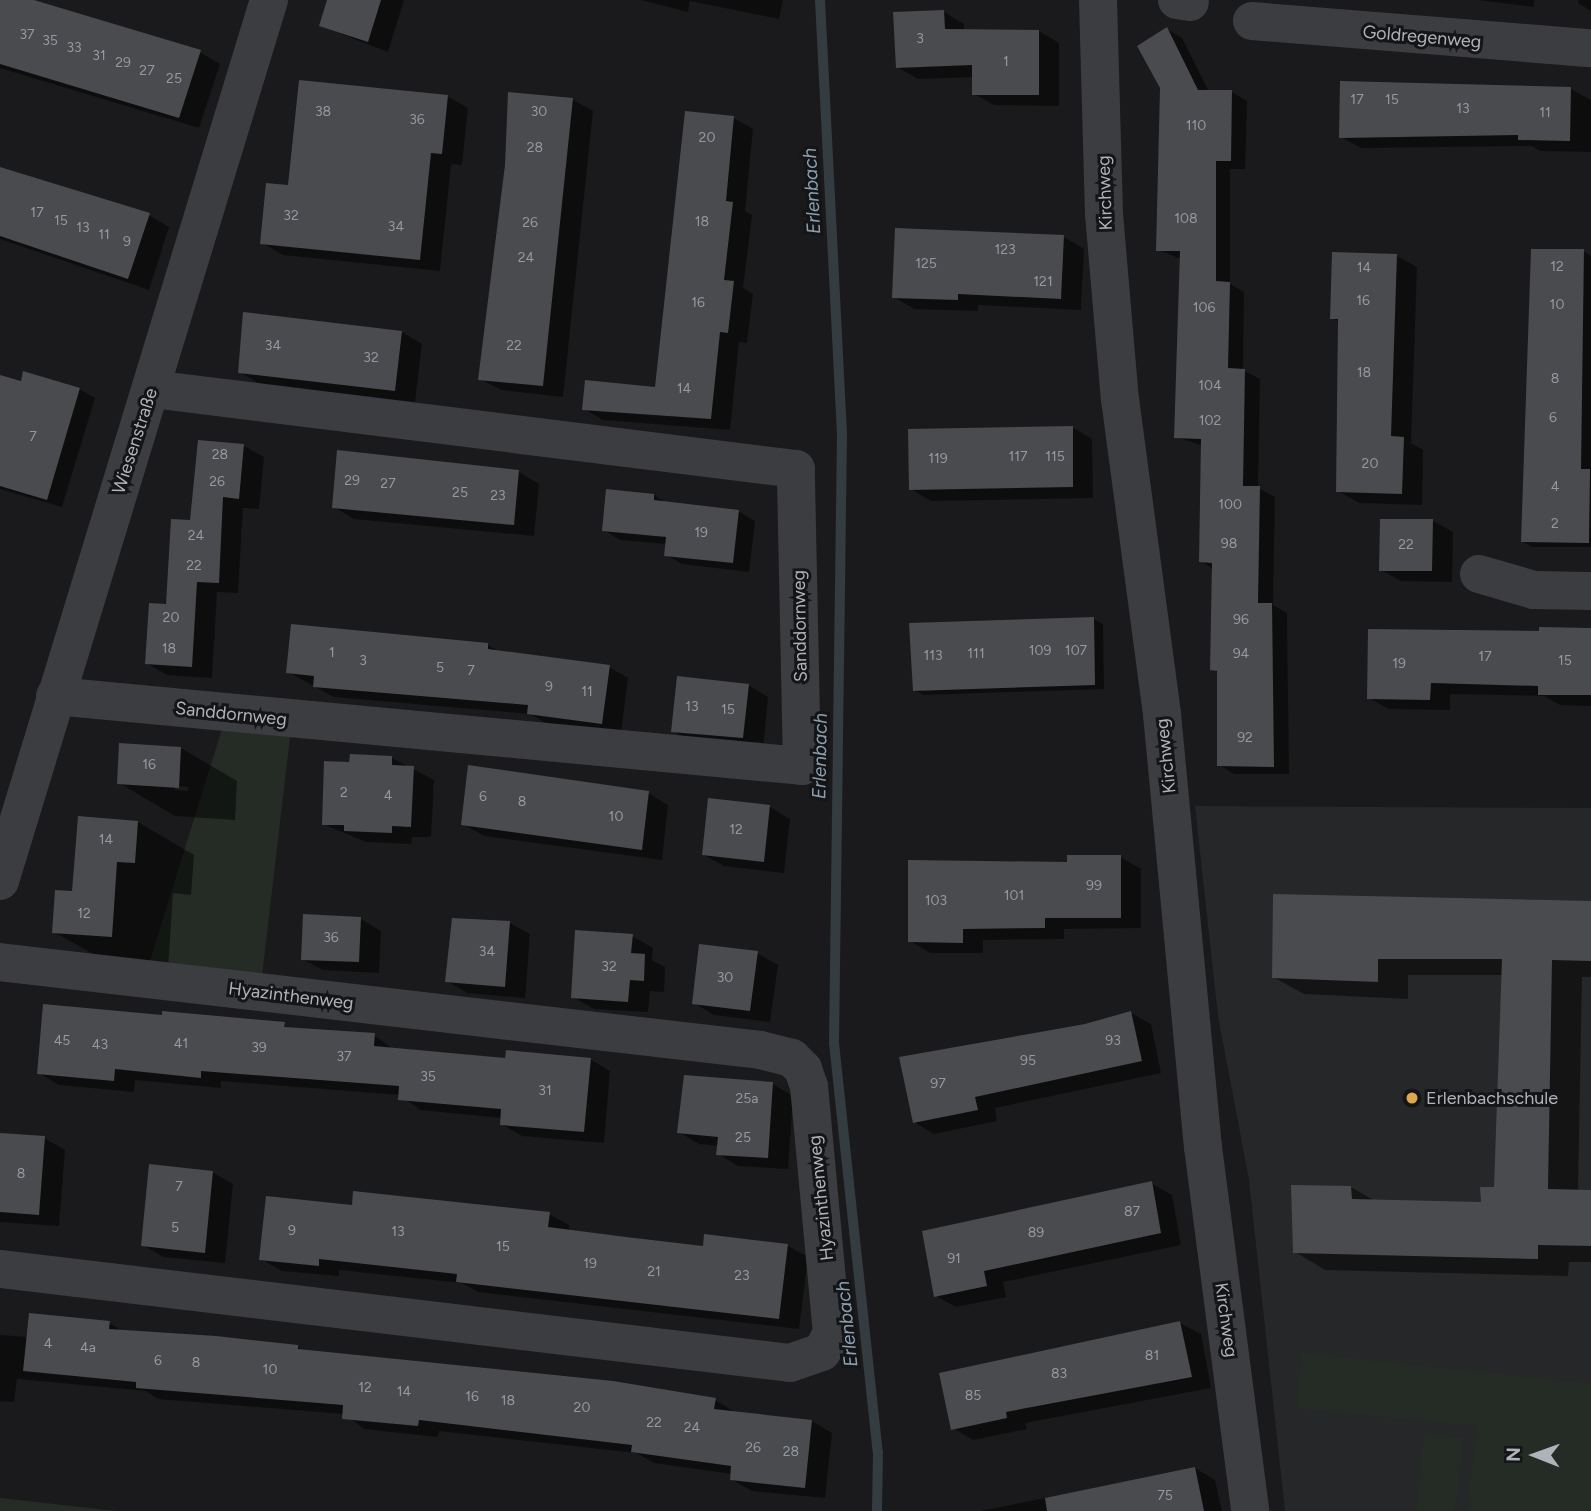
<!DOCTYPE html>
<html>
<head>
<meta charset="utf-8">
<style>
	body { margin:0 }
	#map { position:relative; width:1591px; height:1511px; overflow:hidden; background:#1a1a1c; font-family:Figtree,sans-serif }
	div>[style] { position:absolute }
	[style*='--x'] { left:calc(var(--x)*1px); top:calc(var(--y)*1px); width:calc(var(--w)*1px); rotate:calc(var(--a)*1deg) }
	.built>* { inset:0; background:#262729 }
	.green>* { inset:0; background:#252c25 }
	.shadow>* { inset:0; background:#0007 }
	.stream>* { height:10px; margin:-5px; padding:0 5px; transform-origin:5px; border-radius:5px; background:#343c41 }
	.building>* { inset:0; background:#494b4e }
	.street>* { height:38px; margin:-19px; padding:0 19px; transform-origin:19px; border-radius:19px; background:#3c3d41 }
	.dots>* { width:19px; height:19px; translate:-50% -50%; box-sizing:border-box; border:4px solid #151517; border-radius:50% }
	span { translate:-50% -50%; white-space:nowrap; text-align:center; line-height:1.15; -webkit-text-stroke:6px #151517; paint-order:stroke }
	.number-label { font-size:14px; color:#95999f }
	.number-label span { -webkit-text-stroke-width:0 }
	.street-label { font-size:18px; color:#aeb3ba }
	.poi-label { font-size:18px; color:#aeb3ba }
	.left { translate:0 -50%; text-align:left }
	.water-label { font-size:19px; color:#8aa0b1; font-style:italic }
	.north { position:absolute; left:1500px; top:1420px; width:70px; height:70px; -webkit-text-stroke:5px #151517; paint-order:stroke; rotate:271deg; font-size:19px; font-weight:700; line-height:28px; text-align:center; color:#aeb3ba }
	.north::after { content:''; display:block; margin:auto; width:24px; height:32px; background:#aeb3ba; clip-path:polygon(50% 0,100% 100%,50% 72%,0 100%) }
</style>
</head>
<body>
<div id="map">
	<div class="built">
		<div style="clip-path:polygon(1195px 806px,1591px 808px,1591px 1511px,1285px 1511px,1249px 1180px,1218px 1016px)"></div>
	</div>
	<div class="green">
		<div style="clip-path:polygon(222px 729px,290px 737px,262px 976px,149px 964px)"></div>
		<div style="clip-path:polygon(1301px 1353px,1591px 1384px,1591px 1511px,1467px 1511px,1477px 1426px,1296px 1408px)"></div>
		<div style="clip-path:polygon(1424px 1435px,1464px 1438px,1455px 1511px,1416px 1511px)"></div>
		<div style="clip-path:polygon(0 1498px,116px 1511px,0 1511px)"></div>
	</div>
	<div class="shadow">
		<div style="clip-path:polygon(0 0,25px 0,200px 52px,220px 64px,199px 128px,0 68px)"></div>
		<div style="clip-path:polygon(329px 0,404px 0,388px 52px,321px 26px)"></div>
		<div style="clip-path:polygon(641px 0,783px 0,779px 19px,690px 1px,688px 12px)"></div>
		<div style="clip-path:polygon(1478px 0,1534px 0,1534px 7px)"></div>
		<div style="clip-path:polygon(1578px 0,1591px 0,1591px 11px,1578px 3px)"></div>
		<div style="clip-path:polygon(944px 12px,964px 24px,964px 31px,1039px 31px,1059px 43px,1059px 106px,994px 105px,974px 94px,974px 77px,918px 79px,897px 67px)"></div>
		<div style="clip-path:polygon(1167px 29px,1182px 38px,1209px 92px,1232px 92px,1247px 101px,1245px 169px,1230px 169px,1230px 284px,1244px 292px,1243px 370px,1260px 379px,1258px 488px,1275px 497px,1273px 605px,1287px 613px,1289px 774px,1234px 774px,1219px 765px,1218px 673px,1212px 669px,1213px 569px,1201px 561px,1203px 446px,1176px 437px,1181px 259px,1158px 250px)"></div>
		<div style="clip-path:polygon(1571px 89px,1591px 100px,1591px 152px,1540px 151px,1532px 146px,1361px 148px,1341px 137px)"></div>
		<div style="clip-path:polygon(447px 96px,468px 108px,462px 165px,451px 164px,440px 271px,283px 255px,262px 243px,290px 187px)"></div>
		<div style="clip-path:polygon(573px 100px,593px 111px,563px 397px,501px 390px,480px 379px)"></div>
		<div style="clip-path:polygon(734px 118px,753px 129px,745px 211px,752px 215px,743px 288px,753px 294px,747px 343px,739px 342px,730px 430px,603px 420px,584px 409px,657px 389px)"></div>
		<div style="clip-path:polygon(0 168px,149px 215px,169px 227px,149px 290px,0 239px)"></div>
		<div style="clip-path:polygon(1064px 237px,1084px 249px,1081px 310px,978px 305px,978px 311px,914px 309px,894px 297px)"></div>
		<div style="clip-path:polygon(1583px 251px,1591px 256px,1591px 547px,1532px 547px,1522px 541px)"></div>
		<div style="clip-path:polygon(1397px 256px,1417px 267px,1411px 443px,1423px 450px,1422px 505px,1359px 503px,1338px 491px,1340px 322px,1332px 318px)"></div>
		<div style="clip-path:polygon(402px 332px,422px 344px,415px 402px,260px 384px,240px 372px)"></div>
		<div style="clip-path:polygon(0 377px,79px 389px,95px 398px,62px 507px,0 489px)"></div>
		<div style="clip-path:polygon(1072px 427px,1092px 439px,1093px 498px,931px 501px,911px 489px)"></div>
		<div style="clip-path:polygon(244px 446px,264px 457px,259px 509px,243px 508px,238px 593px,217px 592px,212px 678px,167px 675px,146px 663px,192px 522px)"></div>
		<div style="clip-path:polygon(519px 472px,539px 484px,534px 536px,354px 519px,334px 507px)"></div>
		<div style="clip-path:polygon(654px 495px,668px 504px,738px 511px,755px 521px,749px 572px,682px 564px,666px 555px,667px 544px,620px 540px,604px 530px)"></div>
		<div style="clip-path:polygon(1433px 521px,1453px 532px,1452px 582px,1401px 581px,1381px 570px)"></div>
		<div style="clip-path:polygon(1094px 619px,1103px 624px,1104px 689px,924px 695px,914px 690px)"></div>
		<div style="clip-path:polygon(1370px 631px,1591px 631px,1591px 706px,1560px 705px,1544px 696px,1450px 694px,1450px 710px,1389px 709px,1369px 698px)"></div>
		<div style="clip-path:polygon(488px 645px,500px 652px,609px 667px,628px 678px,621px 733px,548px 724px,530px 714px,334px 697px,288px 672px)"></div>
		<div style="clip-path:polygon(748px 685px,768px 697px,763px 749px,693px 743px,673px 731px)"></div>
		<div style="clip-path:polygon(evenodd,121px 744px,181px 748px,237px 781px,235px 820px,175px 816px,119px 783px,121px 744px,175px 786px,188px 787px,188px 791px,175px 790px,175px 786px)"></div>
		<div style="clip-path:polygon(392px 758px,434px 780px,431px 837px,412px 837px,411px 844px,366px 842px,323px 824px,350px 764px)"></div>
		<div style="clip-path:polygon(648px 793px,668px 805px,662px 860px,484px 836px,463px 824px)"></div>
		<div style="clip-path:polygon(770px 807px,790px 819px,784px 873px,724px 866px,704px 855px)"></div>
		<div style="clip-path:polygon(80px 818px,138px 822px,194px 855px,191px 895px,173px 893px,168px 969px,111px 964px,54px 932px,73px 893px)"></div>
		<div style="clip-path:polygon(1120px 857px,1141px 869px,1141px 928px,1064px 929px,1064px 939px,983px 940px,983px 953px,930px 953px,910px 941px,1069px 864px)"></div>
		<div style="clip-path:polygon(1591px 902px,1591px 977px,1582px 977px,1578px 1191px,1591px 1191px,1591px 1262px,1569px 1262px,1568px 1276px,1325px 1270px,1295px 1252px,1351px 1187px,1375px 1201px,1482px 1203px,1495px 1189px,1503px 975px,1408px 975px,1408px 999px,1304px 994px,1273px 977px)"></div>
		<div style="clip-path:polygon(361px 919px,381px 931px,379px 973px,323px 970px,302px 959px)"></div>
		<div style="clip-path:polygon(510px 923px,530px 934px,525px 998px,467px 993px,447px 981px)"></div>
		<div style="clip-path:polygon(632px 936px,653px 948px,652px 960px,665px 967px,664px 992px,650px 991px,648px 1012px,594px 1009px,573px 997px)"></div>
		<div style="clip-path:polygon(757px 953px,778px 965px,770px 1022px,714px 1015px,694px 1003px)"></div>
		<div style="clip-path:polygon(1131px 1013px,1151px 1024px,1161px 1073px,995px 1108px,997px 1121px,934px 1134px,914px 1122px,1085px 1025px)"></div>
		<div style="clip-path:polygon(164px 1017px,374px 1035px,394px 1050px,507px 1060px,590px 1059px,610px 1071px,604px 1143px,522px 1136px,501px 1124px,502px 1118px,420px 1110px,400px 1095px,221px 1081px,221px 1088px,135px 1080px,134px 1092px,59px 1085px,39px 1073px)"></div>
		<div style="clip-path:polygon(685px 1077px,773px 1084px,793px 1096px,788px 1169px,738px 1166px,718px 1154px,719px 1146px,699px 1144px,679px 1132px)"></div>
		<div style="clip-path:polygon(0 1135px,44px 1138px,65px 1150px,59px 1226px,0 1222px)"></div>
		<div style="clip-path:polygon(212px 1172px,233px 1184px,225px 1263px,163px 1257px,143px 1245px)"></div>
		<div style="clip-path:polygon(1151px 1183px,1172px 1195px,1181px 1245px,1003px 1282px,1006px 1297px,956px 1307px,936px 1296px)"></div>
		<div style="clip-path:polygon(354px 1207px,549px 1214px,569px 1225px,569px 1231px,704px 1248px,788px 1246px,808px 1257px,799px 1329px,478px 1292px,462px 1283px,339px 1270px,339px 1276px,282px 1271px,261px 1259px)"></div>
		<div style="clip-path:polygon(109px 1323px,125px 1332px,297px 1347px,307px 1352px,715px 1400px,735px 1412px,812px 1421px,832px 1433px,825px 1498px,752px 1491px,732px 1480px,732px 1474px,654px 1463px,636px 1453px,439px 1431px,438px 1437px,364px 1429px,344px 1414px,158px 1399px,146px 1391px,17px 1379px,14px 1402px,0 1401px,0 1335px,28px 1337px)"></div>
		<div style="clip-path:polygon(1180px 1323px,1201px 1334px,1211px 1388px,1025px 1423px,1027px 1429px,973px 1440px,953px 1428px)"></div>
		<div style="clip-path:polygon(1195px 1468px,1215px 1480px,1222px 1511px,980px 1511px)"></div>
	</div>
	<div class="stream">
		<div style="--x:820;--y:0;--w:434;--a:87.1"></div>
		<div style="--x:842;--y:433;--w:610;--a:90.75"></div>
		<div style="--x:834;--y:1043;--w:411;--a:83.9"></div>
		<div style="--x:878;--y:1452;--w:59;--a:91"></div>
	</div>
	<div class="building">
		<div style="clip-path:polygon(0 0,34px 0,201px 50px,179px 118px,0 64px)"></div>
		<div style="clip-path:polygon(327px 0,381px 0,368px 42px,319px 26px)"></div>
		<div style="clip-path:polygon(944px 10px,945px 29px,1039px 30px,1039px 95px,972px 95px,972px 65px,896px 68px,893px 12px)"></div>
		<div style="clip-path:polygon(1167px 27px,1198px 90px,1232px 90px,1231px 161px,1216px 161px,1216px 281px,1230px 282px,1228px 368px,1245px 369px,1243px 486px,1260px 486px,1258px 603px,1272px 603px,1274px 767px,1217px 766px,1217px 671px,1210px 670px,1212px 563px,1199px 562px,1201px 439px,1174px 438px,1180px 251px,1156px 251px,1160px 88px,1137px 46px)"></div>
		<div style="clip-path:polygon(299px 80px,448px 95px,442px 154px,431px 153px,420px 260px,260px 244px,266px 183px,288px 185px)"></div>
		<div style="clip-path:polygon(1340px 81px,1571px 87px,1570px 141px,1518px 140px,1518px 135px,1339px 138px)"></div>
		<div style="clip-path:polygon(508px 92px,573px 98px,543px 386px,478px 380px,505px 165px)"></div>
		<div style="clip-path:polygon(685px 111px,734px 116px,726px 201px,733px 202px,724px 280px,734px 281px,728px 333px,720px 332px,711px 419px,582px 410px,585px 380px,655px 387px)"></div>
		<div style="clip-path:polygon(0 167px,150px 213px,128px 279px,0 236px)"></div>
		<div style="clip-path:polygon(895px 228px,1064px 235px,1061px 299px,958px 294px,958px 300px,892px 298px)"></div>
		<div style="clip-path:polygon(1531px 249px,1584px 249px,1581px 469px,1590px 469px,1589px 543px,1521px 542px)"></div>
		<div style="clip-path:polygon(1332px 252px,1397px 254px,1391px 436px,1404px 437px,1402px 494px,1336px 492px,1338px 319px,1330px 319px)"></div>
		<div style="clip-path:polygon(243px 312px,402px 331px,395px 391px,238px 373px)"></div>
		<div style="clip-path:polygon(23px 371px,80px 388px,47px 500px,0 486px,0 375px,21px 381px)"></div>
		<div style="clip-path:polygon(1073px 426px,1073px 487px,909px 490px,908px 429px)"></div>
		<div style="clip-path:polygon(198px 440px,244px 444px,239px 499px,223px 497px,219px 583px,197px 582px,192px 667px,145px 664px,149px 603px,166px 604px,171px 519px,190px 520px)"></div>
		<div style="clip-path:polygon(337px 450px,519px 470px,514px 525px,332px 508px)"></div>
		<div style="clip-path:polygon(606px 489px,654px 494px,654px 500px,739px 510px,733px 563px,664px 556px,666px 537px,602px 531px)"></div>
		<div style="clip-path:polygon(1380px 519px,1433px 519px,1432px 571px,1379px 571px)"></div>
		<div style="clip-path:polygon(1094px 617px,1095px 685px,913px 691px,909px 623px)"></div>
		<div style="clip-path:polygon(291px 624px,488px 643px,488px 649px,610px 665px,602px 724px,527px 714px,528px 705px,313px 687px,314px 676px,286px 673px)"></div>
		<div style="clip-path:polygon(1539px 627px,1591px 628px,1591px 695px,1538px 695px,1538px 686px,1431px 683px,1430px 700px,1367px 699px,1368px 629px,1539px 631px)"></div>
		<div style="clip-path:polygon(677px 676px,749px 684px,743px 738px,671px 732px)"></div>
		<div style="clip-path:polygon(119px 743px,181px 747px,179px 788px,117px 784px)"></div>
		<div style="clip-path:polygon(350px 754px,392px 756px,392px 765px,414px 766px,411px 827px,392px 826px,392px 833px,344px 831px,344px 825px,322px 825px,324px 761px,349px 762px)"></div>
		<div style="clip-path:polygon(468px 765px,649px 791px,642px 850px,461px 825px)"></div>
		<div style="clip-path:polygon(708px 798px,770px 805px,764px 862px,702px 855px)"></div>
		<div style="clip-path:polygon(78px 816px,138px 821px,135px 863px,117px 862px,112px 937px,52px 933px,55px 890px,72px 891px)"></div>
		<div style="clip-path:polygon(1067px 855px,1121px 855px,1121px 918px,1045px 918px,1045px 928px,963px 929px,963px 943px,908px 942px,908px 860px,1067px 862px)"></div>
		<div style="clip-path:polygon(1273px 894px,1591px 901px,1591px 961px,1552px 960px,1548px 1189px,1591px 1190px,1591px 1246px,1538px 1245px,1538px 1259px,1293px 1253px,1291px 1185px,1351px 1186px,1352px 1199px,1481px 1202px,1480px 1187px,1494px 1187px,1502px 959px,1378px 959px,1378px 982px,1272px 978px)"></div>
		<div style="clip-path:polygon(303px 914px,361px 917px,359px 962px,301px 960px)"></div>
		<div style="clip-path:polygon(452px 918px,510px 921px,505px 987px,445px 982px)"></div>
		<div style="clip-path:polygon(575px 930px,633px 934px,631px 953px,645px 954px,644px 981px,630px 980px,628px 1002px,571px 998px)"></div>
		<div style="clip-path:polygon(699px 944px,758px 951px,750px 1011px,692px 1004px)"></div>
		<div style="clip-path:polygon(43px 1004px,162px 1015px,162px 1011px,285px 1022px,284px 1027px,375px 1033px,374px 1046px,505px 1058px,506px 1050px,591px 1058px,584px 1132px,500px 1125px,501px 1109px,398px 1100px,399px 1086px,201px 1071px,201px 1078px,115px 1069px,114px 1081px,37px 1074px)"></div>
		<div style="clip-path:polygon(1131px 1011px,1142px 1061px,975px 1097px,978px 1110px,913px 1123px,899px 1057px,1085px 1024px)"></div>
		<div style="clip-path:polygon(684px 1075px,773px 1082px,768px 1158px,716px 1155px,718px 1137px,677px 1133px)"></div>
		<div style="clip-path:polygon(0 1133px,45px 1136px,39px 1215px,0 1212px)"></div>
		<div style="clip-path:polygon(149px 1164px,213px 1171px,205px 1253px,141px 1246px)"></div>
		<div style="clip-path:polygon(1152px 1181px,1161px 1233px,984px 1271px,987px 1286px,934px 1297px,922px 1231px)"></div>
		<div style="clip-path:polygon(353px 1191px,550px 1212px,548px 1227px,626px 1237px,703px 1246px,704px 1234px,788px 1244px,779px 1319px,456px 1282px,457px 1274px,319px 1259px,319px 1266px,259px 1260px,266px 1196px,352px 1205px)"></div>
		<div style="clip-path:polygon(29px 1313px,110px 1321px,109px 1329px,216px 1336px,298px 1345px,298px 1349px,613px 1381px,716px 1398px,714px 1409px,812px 1420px,805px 1488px,730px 1480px,731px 1466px,631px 1452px,632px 1445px,419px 1420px,418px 1426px,342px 1419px,343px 1405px,136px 1388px,136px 1382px,23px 1371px)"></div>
		<div style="clip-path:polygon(1180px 1321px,1192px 1377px,1006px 1412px,1007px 1418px,951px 1430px,939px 1373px)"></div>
		<div style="clip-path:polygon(1195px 1467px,1204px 1511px,1047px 1511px,1045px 1498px)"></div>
	</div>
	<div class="street">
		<div style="--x:1098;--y:0;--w:214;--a:88.4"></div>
		<div style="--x:1104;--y:214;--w:186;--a:85.1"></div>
		<div style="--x:1120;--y:399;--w:318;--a:82.4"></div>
		<div style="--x:1162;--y:714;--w:435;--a:84.6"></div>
		<div style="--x:1203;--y:1147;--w:367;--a:82.6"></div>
		<div style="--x:1177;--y:0;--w:13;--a:9"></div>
		<div style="--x:1252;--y:21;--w:340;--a:4.6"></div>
		<div style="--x:1479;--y:574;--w:57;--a:16.2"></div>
		<div style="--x:1534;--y:590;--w:57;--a:1"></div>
		<div style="--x:55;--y:696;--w:750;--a:5.35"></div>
		<div style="--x:802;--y:766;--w:297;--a:-91.2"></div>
		<div style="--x:796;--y:469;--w:649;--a:-172.92"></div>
		<div style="--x:0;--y:881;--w:921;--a:-73.02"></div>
		<div style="--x:0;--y:962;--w:765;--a:6.6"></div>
		<div style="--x:760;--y:1050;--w:33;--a:14"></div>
		<div style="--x:792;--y:1058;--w:16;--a:45"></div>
		<div style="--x:803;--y:1069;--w:18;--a:71"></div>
		<div style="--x:809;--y:1086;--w:248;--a:84.7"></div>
		<div style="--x:832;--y:1333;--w:21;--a:118"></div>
		<div style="--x:822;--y:1352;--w:34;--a:161"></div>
		<div style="--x:790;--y:1363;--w:796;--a:-173.21"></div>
	</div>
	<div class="dots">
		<div style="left:1412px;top:1098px;background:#dea850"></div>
	</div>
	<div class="number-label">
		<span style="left:27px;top:35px">37</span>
		<span style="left:920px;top:39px">3</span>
		<span style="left:50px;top:41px">35</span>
		<span style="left:74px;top:48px">33</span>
		<span style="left:99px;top:56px">31</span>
		<span style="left:1006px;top:62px">1</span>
		<span style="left:123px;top:63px">29</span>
		<span style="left:147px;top:71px">27</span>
		<span style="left:174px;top:79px">25</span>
		<span style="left:1357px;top:100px">17</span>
		<span style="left:1392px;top:100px">15</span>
		<span style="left:1463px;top:109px">13</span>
		<span style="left:323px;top:112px">38</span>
		<span style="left:539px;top:112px">30</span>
		<span style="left:1545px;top:113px">11</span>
		<span style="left:417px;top:120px">36</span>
		<span style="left:1196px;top:126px">110</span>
		<span style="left:707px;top:138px">20</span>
		<span style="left:535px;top:148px">28</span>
		<span style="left:37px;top:213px">17</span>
		<span style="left:291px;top:216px">32</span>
		<span style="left:1186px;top:219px">108</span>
		<span style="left:61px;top:221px">15</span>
		<span style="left:702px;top:222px">18</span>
		<span style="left:530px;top:223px">26</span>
		<span style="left:396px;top:227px">34</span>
		<span style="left:83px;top:228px">13</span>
		<span style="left:104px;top:235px">11</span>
		<span style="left:127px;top:242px">9</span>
		<span style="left:1005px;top:250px">123</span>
		<span style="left:526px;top:258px">24</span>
		<span style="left:926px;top:264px">125</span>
		<span style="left:1557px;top:267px">12</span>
		<span style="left:1364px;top:268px">14</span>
		<span style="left:1043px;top:282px">121</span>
		<span style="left:1363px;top:301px">16</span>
		<span style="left:698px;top:303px">16</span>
		<span style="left:1557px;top:305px">10</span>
		<span style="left:1204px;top:308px">106</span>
		<span style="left:273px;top:346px">34</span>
		<span style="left:514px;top:346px">22</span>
		<span style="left:371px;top:358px">32</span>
		<span style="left:1364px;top:373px">18</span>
		<span style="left:1555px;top:379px">8</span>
		<span style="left:1210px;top:386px">104</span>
		<span style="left:684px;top:389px">14</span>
		<span style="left:1553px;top:418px">6</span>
		<span style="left:1210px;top:421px">102</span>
		<span style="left:33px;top:437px">7</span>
		<span style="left:220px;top:455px">28</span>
		<span style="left:1018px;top:457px">117</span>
		<span style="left:1055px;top:457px">115</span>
		<span style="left:938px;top:459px">119</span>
		<span style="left:1370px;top:464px">20</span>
		<span style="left:352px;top:481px">29</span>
		<span style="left:217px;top:482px">26</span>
		<span style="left:388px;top:484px">27</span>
		<span style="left:1555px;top:487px">4</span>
		<span style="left:460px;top:493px">25</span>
		<span style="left:498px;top:496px">23</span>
		<span style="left:1230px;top:505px">100</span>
		<span style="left:1555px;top:524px">2</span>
		<span style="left:701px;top:533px">19</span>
		<span style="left:196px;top:536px">24</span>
		<span style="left:1229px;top:544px">98</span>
		<span style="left:1406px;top:545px">22</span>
		<span style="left:194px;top:566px">22</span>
		<span style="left:171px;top:618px">20</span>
		<span style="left:1241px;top:620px">96</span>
		<span style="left:169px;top:649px">18</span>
		<span style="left:1040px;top:651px">109</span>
		<span style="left:1076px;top:651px">107</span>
		<span style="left:332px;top:653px">1</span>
		<span style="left:976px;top:654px">111</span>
		<span style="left:1241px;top:654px">94</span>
		<span style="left:933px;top:656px">113</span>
		<span style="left:1485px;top:657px">17</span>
		<span style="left:363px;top:661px">3</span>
		<span style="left:1565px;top:661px">15</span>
		<span style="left:1399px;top:664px">19</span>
		<span style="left:440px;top:668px">5</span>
		<span style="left:471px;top:671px">7</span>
		<span style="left:549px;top:687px">9</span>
		<span style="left:587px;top:692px">11</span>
		<span style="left:692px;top:707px">13</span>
		<span style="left:728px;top:710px">15</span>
		<span style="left:1245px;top:738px">92</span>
		<span style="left:149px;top:765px">16</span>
		<span style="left:344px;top:793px">2</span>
		<span style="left:388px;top:796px">4</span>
		<span style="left:483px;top:797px">6</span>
		<span style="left:522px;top:802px">8</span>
		<span style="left:616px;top:817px">10</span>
		<span style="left:736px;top:830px">12</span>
		<span style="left:106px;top:840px">14</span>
		<span style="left:1094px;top:886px">99</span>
		<span style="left:1014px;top:896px">101</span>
		<span style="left:936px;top:901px">103</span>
		<span style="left:84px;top:914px">12</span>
		<span style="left:331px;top:938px">36</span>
		<span style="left:487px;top:952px">34</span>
		<span style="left:609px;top:967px">32</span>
		<span style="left:725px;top:978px">30</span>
		<span style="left:62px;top:1041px">45</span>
		<span style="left:1113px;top:1041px">93</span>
		<span style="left:181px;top:1044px">41</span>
		<span style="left:100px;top:1045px">43</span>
		<span style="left:259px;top:1048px">39</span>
		<span style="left:344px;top:1057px">37</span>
		<span style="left:1028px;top:1061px">95</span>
		<span style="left:428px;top:1077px">35</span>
		<span style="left:938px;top:1084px">97</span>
		<span style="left:545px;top:1091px">31</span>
		<span style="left:747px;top:1099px">25a</span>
		<span style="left:743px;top:1138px">25</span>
		<span style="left:21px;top:1174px">8</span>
		<span style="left:179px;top:1187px">7</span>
		<span style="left:1132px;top:1212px">87</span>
		<span style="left:175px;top:1228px">5</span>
		<span style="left:292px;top:1231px">9</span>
		<span style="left:398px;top:1232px">13</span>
		<span style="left:1036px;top:1233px">89</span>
		<span style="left:503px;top:1247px">15</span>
		<span style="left:954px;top:1259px">91</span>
		<span style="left:590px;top:1264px">19</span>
		<span style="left:654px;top:1272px">21</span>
		<span style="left:742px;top:1276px">23</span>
		<span style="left:48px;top:1344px">4</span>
		<span style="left:88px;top:1348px">4a</span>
		<span style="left:1152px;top:1356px">81</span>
		<span style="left:158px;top:1361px">6</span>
		<span style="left:196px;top:1363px">8</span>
		<span style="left:270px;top:1370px">10</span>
		<span style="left:1059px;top:1374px">83</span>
		<span style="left:365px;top:1388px">12</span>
		<span style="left:404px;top:1392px">14</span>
		<span style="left:973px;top:1396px">85</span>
		<span style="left:472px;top:1397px">16</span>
		<span style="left:508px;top:1401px">18</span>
		<span style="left:582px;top:1408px">20</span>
		<span style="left:654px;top:1423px">22</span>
		<span style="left:692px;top:1428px">24</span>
		<span style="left:753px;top:1448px">26</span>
		<span style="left:791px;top:1452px">28</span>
		<span style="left:1165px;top:1496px">75</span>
	</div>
	<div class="street-label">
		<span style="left:1422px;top:37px;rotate:5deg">Goldregenweg</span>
		<span style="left:1105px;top:193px;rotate:-92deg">Kirchweg</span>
		<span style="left:135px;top:441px;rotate:-72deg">Wiesenstraße</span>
		<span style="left:800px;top:626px;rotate:-91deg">Sanddornweg</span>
		<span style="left:231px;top:714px;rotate:6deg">Sanddornweg</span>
		<span style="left:1166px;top:756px;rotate:-96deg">Kirchweg</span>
		<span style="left:291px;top:996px;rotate:7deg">Hyazinthenweg</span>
		<span style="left:821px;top:1198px;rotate:-96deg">Hyazinthenweg</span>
		<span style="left:1226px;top:1320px;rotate:82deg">Kirchweg</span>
	</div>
	<div class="poi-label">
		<span class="left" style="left:1426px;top:1098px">Erlenbachschule</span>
	</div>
	<div class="water-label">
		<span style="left:812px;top:191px;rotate:-93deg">Erlenbach</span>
		<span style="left:820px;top:756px;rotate:-89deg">Erlenbach</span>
		<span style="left:847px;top:1324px;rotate:-96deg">Erlenbach</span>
	</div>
	<div class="north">N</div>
</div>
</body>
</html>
